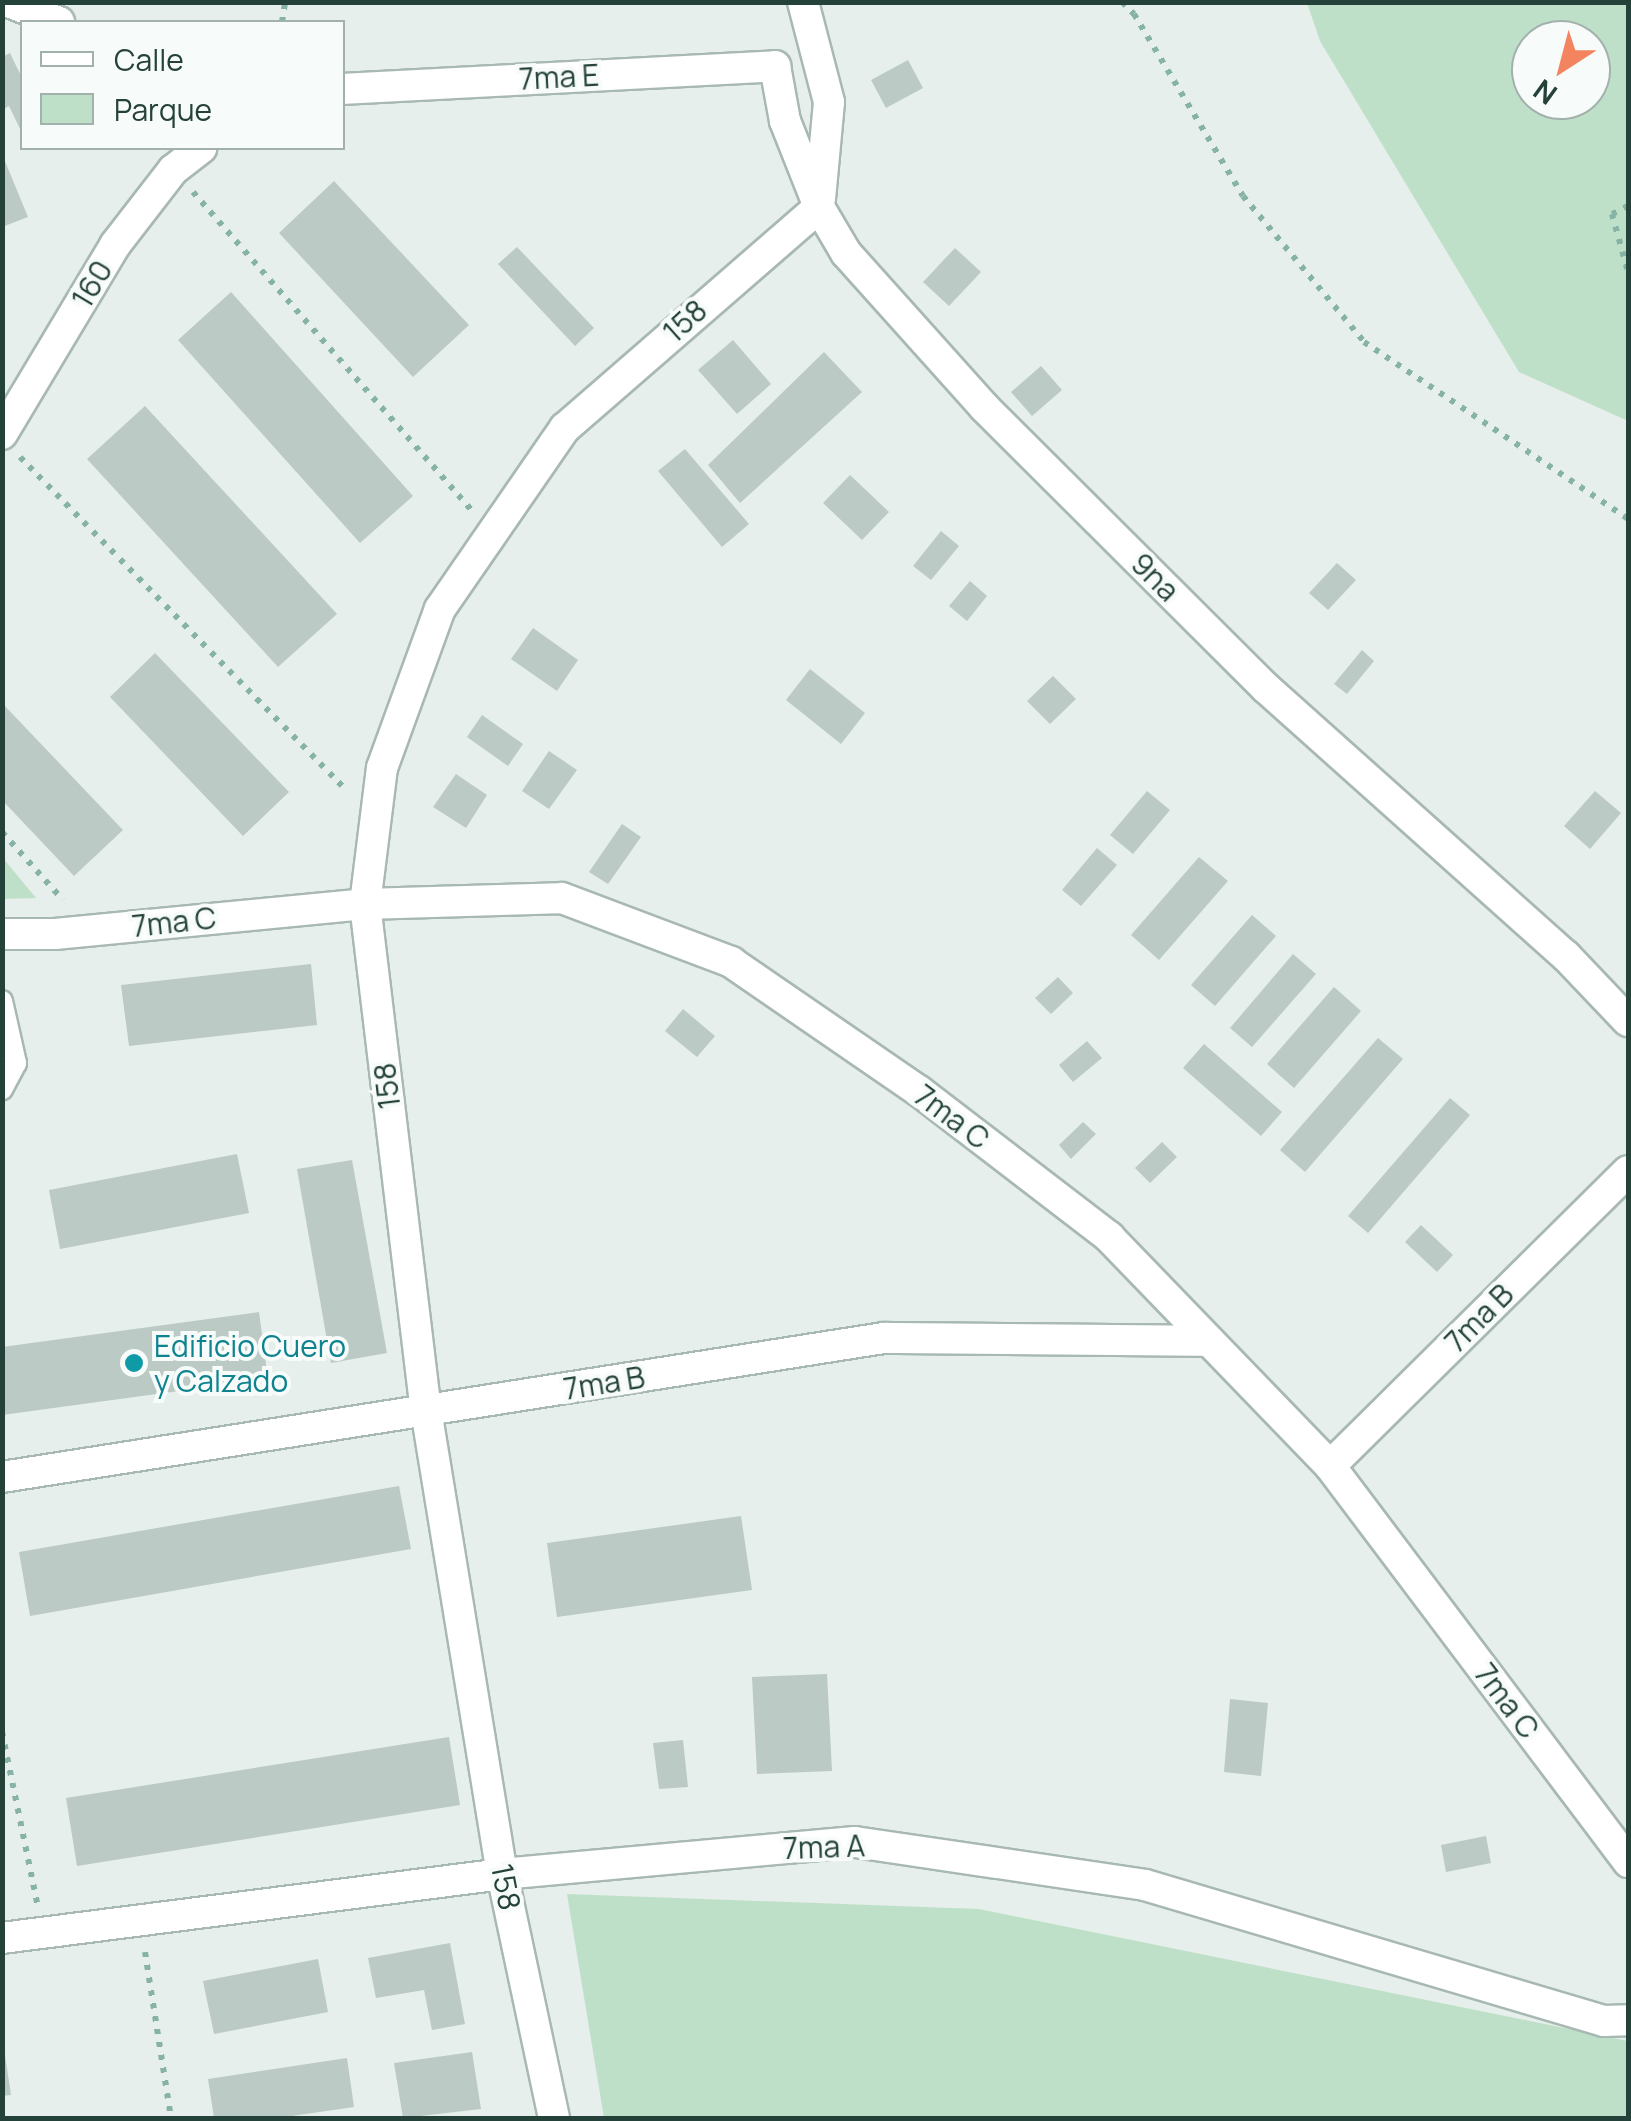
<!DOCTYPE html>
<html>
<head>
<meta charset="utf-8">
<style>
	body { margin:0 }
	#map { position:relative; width:1631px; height:2121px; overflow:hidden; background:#e6efeb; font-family:Manrope,sans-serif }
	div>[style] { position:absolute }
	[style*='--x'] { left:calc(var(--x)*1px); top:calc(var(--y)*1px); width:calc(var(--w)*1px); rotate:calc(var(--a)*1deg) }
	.green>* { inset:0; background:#bfe0c8 }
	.building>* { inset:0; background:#bbcac4 }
	.path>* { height:6px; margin-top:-3px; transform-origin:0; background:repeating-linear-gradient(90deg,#86b3a5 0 5px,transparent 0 13px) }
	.roads { filter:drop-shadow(2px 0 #a8b8b2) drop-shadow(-2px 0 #a8b8b2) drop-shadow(0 2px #a8b8b2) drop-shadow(0 -2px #a8b8b2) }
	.lane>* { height:20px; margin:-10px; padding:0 10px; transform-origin:10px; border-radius:10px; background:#fff }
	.street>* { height:30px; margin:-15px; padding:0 15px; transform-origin:15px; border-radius:15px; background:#fff }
	.dots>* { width:28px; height:28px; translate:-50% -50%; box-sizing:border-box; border:5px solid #f7fbf9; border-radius:50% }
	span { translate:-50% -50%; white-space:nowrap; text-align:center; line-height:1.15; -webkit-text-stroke:8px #f7fbf9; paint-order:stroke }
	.street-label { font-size:30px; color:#24423a }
	.culture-label { font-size:30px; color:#0d838f }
	.left { translate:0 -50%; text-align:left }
	.frame { position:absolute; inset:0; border:5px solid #24423a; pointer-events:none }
	.legend { position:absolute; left:20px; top:20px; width:325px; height:130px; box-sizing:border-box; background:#f7fbf9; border:2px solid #a3b1ad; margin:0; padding:12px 18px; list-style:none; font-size:30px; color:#24423a }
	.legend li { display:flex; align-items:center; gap:20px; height:50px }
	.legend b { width:50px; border:2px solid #a3b1ad }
	.north { position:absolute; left:1511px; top:20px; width:100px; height:100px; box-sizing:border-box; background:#f7fbf9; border:2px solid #a3b1ad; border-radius:50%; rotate:216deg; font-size:28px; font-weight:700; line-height:40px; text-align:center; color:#24423a }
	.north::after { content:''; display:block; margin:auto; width:35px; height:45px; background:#f4845f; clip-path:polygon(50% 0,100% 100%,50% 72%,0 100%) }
</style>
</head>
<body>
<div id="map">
	<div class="green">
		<div style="clip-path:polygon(evenodd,1307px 3px,1628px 3px,1628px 421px,1519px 372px,1320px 41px,1307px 3px,1531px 40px,1591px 40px,1591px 100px,1531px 100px,1531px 40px)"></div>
		<div style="clip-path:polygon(3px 858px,36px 898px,3px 899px)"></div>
		<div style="clip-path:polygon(567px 1894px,979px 1909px,1628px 2041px,1628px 2118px,604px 2118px)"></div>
	</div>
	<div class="building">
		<div style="clip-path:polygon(10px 53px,22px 78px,22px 133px,9px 106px,2px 110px,2px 57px)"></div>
		<div style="clip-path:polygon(908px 60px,923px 88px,886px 108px,871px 80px)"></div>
		<div style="clip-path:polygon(2px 154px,28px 217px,2px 227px)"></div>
		<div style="clip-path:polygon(334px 181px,469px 325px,413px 377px,279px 233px)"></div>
		<div style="clip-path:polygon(517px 247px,594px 328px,575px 346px,498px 264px)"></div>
		<div style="clip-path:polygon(955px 248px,981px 272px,949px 306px,923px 282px)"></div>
		<div style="clip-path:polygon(231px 292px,413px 496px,360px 543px,178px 340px)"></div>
		<div style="clip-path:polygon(733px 340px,771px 384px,737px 414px,698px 370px)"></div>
		<div style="clip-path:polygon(824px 352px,862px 392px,740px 503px,708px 465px)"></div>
		<div style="clip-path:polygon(1041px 366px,1062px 390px,1032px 416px,1011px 392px)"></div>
		<div style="clip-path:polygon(145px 406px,337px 614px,278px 667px,87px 459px)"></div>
		<div style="clip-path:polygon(685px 449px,749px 524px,722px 547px,658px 471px)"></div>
		<div style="clip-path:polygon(850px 475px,889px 512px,862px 540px,823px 503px)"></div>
		<div style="clip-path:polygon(941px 531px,959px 546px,931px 580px,913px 566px)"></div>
		<div style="clip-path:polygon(1337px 563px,1356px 580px,1328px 610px,1309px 593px)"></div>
		<div style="clip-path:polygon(970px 581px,987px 596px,967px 621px,949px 606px)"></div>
		<div style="clip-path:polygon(533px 628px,578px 660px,557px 691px,511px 659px)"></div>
		<div style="clip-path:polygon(1362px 650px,1374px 661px,1347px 694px,1334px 684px)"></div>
		<div style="clip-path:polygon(155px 653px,289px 792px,243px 836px,110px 697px)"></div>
		<div style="clip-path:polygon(810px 669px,865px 713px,841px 744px,786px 700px)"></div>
		<div style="clip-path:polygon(1053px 676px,1076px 699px,1050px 724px,1027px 701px)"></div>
		<div style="clip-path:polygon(2px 703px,123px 830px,74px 876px,2px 800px)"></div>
		<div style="clip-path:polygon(482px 715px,523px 744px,508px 766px,467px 737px)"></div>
		<div style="clip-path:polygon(549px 751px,577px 770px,549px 809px,522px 791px)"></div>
		<div style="clip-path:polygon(456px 774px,487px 795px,466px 828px,433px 807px)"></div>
		<div style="clip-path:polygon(1147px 791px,1170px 810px,1133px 854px,1110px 835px)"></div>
		<div style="clip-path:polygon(1595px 791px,1621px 813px,1590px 849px,1564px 826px)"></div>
		<div style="clip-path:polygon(622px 824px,641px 837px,608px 884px,589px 872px)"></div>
		<div style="clip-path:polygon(1097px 848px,1117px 865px,1081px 906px,1062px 890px)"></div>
		<div style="clip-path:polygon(1199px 857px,1228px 881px,1159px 960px,1131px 935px)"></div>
		<div style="clip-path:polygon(1252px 915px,1276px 936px,1215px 1006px,1191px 985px)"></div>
		<div style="clip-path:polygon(1293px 954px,1316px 974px,1252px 1047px,1230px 1028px)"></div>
		<div style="clip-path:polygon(311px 964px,317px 1025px,129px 1046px,121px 985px)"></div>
		<div style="clip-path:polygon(1058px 977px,1073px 993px,1051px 1014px,1035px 998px)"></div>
		<div style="clip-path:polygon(1334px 987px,1361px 1011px,1294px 1088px,1267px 1064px)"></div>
		<div style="clip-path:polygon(683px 1009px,715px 1036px,697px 1057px,665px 1031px)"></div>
		<div style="clip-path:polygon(1378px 1038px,1403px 1059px,1305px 1172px,1280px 1150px)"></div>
		<div style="clip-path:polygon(1087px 1041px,1102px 1058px,1073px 1082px,1059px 1065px)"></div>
		<div style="clip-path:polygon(1204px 1044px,1282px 1112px,1261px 1136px,1183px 1068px)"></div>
		<div style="clip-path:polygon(1450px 1098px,1470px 1115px,1368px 1233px,1348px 1216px)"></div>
		<div style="clip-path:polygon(1083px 1122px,1096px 1134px,1071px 1159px,1059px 1145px)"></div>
		<div style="clip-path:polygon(1162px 1142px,1177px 1157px,1150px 1183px,1135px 1168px)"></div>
		<div style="clip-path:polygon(237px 1154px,249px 1213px,60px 1249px,49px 1190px)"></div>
		<div style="clip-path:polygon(352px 1160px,387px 1353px,331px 1363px,297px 1169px)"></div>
		<div style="clip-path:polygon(1421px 1225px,1453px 1255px,1437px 1272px,1405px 1242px)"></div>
		<div style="clip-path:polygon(259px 1312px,268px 1379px,2px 1415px,2px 1347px)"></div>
		<div style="clip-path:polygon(399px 1486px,411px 1549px,30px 1616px,19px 1552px)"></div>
		<div style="clip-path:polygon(741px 1516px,752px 1590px,557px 1617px,547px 1543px)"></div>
		<div style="clip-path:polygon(827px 1674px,832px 1771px,757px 1774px,752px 1677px)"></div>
		<div style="clip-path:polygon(1230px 1699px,1268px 1703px,1261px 1776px,1224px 1772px)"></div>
		<div style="clip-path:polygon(449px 1737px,460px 1805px,77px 1866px,66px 1798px)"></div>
		<div style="clip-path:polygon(683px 1740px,688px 1787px,659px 1789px,653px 1743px)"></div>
		<div style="clip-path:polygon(1486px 1836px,1491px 1863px,1446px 1872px,1441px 1845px)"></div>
		<div style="clip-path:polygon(450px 1943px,465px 2024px,432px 2030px,424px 1990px,376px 1998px,368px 1958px)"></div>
		<div style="clip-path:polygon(318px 1959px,328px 2012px,214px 2034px,203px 1981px)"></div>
		<div style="clip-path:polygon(2px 2035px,11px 2095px,2px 2096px)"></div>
		<div style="clip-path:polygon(472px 2052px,481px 2109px,403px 2118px,394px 2063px)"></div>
		<div style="clip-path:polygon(347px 2058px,354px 2107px,278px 2118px,214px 2118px,208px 2079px)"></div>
	</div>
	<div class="path">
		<div style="--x:1122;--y:2;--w:17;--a:45"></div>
		<div style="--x:1134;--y:14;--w:212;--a:59.1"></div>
		<div style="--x:1243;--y:196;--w:190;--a:50.3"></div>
		<div style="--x:1364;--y:342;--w:318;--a:33.8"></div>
		<div style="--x:282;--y:22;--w:20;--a:-81"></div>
		<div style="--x:193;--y:192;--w:422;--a:48.8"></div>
		<div style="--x:1628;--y:206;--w:18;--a:153"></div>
		<div style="--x:1612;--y:214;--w:60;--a:74.6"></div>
		<div style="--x:20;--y:457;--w:467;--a:45.6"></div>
		<div style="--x:2;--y:832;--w:91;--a:48.1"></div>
		<div style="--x:2;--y:1732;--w:175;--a:78.4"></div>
		<div style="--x:145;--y:1952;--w:168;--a:81.1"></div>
	</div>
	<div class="roads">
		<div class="lane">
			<div style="--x:2;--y:1001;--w:64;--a:77.3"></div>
			<div style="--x:16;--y:1063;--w:30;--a:118"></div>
		</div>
		<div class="street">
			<div style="--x:9;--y:2;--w:54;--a:21.8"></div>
			<div style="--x:803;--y:2;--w:103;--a:75.4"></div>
			<div style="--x:829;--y:102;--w:97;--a:95.3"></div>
			<div style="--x:775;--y:66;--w:56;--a:79.7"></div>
			<div style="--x:785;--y:121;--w:92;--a:68.4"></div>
			<div style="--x:819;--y:207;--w:53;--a:59.6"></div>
			<div style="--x:846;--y:253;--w:207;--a:48.1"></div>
			<div style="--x:984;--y:407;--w:398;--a:44.9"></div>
			<div style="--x:1266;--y:688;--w:402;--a:41.8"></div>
			<div style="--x:1566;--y:956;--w:90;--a:46.4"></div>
			<div style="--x:342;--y:89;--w:434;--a:-3"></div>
			<div style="--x:2;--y:434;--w:220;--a:-59.1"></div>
			<div style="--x:115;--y:245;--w:95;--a:-52.3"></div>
			<div style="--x:173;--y:170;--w:36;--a:-38"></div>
			<div style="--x:2;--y:934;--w:53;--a:0"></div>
			<div style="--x:55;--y:934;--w:311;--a:-5.5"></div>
			<div style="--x:365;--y:904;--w:197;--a:-1.7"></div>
			<div style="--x:562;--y:898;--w:181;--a:20.7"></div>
			<div style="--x:731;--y:962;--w:228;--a:34.5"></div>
			<div style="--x:919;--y:1091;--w:240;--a:37.5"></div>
			<div style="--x:1109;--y:1237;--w:318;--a:46"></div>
			<div style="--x:1330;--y:1466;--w:496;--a:53"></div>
			<div style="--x:1330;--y:1466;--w:419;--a:-44.7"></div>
			<div style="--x:2;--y:1477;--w:893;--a:-8.96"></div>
			<div style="--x:884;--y:1338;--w:325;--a:0.5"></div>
			<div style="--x:2;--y:1938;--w:504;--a:-7.29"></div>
			<div style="--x:502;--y:1874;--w:354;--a:-5.2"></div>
			<div style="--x:855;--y:1842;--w:293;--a:8.4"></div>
			<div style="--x:1145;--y:1885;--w:479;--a:16.5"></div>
			<div style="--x:1604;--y:2021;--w:24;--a:-2"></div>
			<div style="--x:554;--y:2118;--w:249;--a:-102"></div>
			<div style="--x:502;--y:1874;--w:468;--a:-99.3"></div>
			<div style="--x:426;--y:1412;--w:512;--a:-96.85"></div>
			<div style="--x:365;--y:904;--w:137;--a:-82.9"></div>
			<div style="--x:382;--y:768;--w:169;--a:-70"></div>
			<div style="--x:440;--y:609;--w:220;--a:-55.4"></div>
			<div style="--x:565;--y:428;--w:337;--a:-41"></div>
		</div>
	</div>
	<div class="dots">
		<div style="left:134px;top:1363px;background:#0f9aa8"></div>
	</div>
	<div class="street-label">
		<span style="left:559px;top:77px;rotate:-3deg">7ma E</span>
		<span style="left:92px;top:284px;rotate:-59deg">160</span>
		<span style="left:685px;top:321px;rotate:-42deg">158</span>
		<span style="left:1155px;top:577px;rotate:45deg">9na</span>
		<span style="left:174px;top:922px;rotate:-6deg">7ma C</span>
		<span style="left:387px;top:1086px;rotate:-97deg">158</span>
		<span style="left:952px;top:1117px;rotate:37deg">7ma C</span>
		<span style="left:1479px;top:1318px;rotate:-45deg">7ma B</span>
		<span style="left:604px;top:1383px;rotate:-9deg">7ma B</span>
		<span style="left:1507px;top:1701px;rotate:53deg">7ma C</span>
		<span style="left:824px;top:1847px;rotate:-2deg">7ma A</span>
		<span style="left:506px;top:1887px;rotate:79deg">158</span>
	</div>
	<div class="culture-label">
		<span class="left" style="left:154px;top:1363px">Edificio Cuero<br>y Calzado</span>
	</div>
	<div class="frame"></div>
	<ul class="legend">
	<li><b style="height:12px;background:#fff"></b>Calle</li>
	<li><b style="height:28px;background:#bfe0c8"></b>Parque</li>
	</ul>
	<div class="north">N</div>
</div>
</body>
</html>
